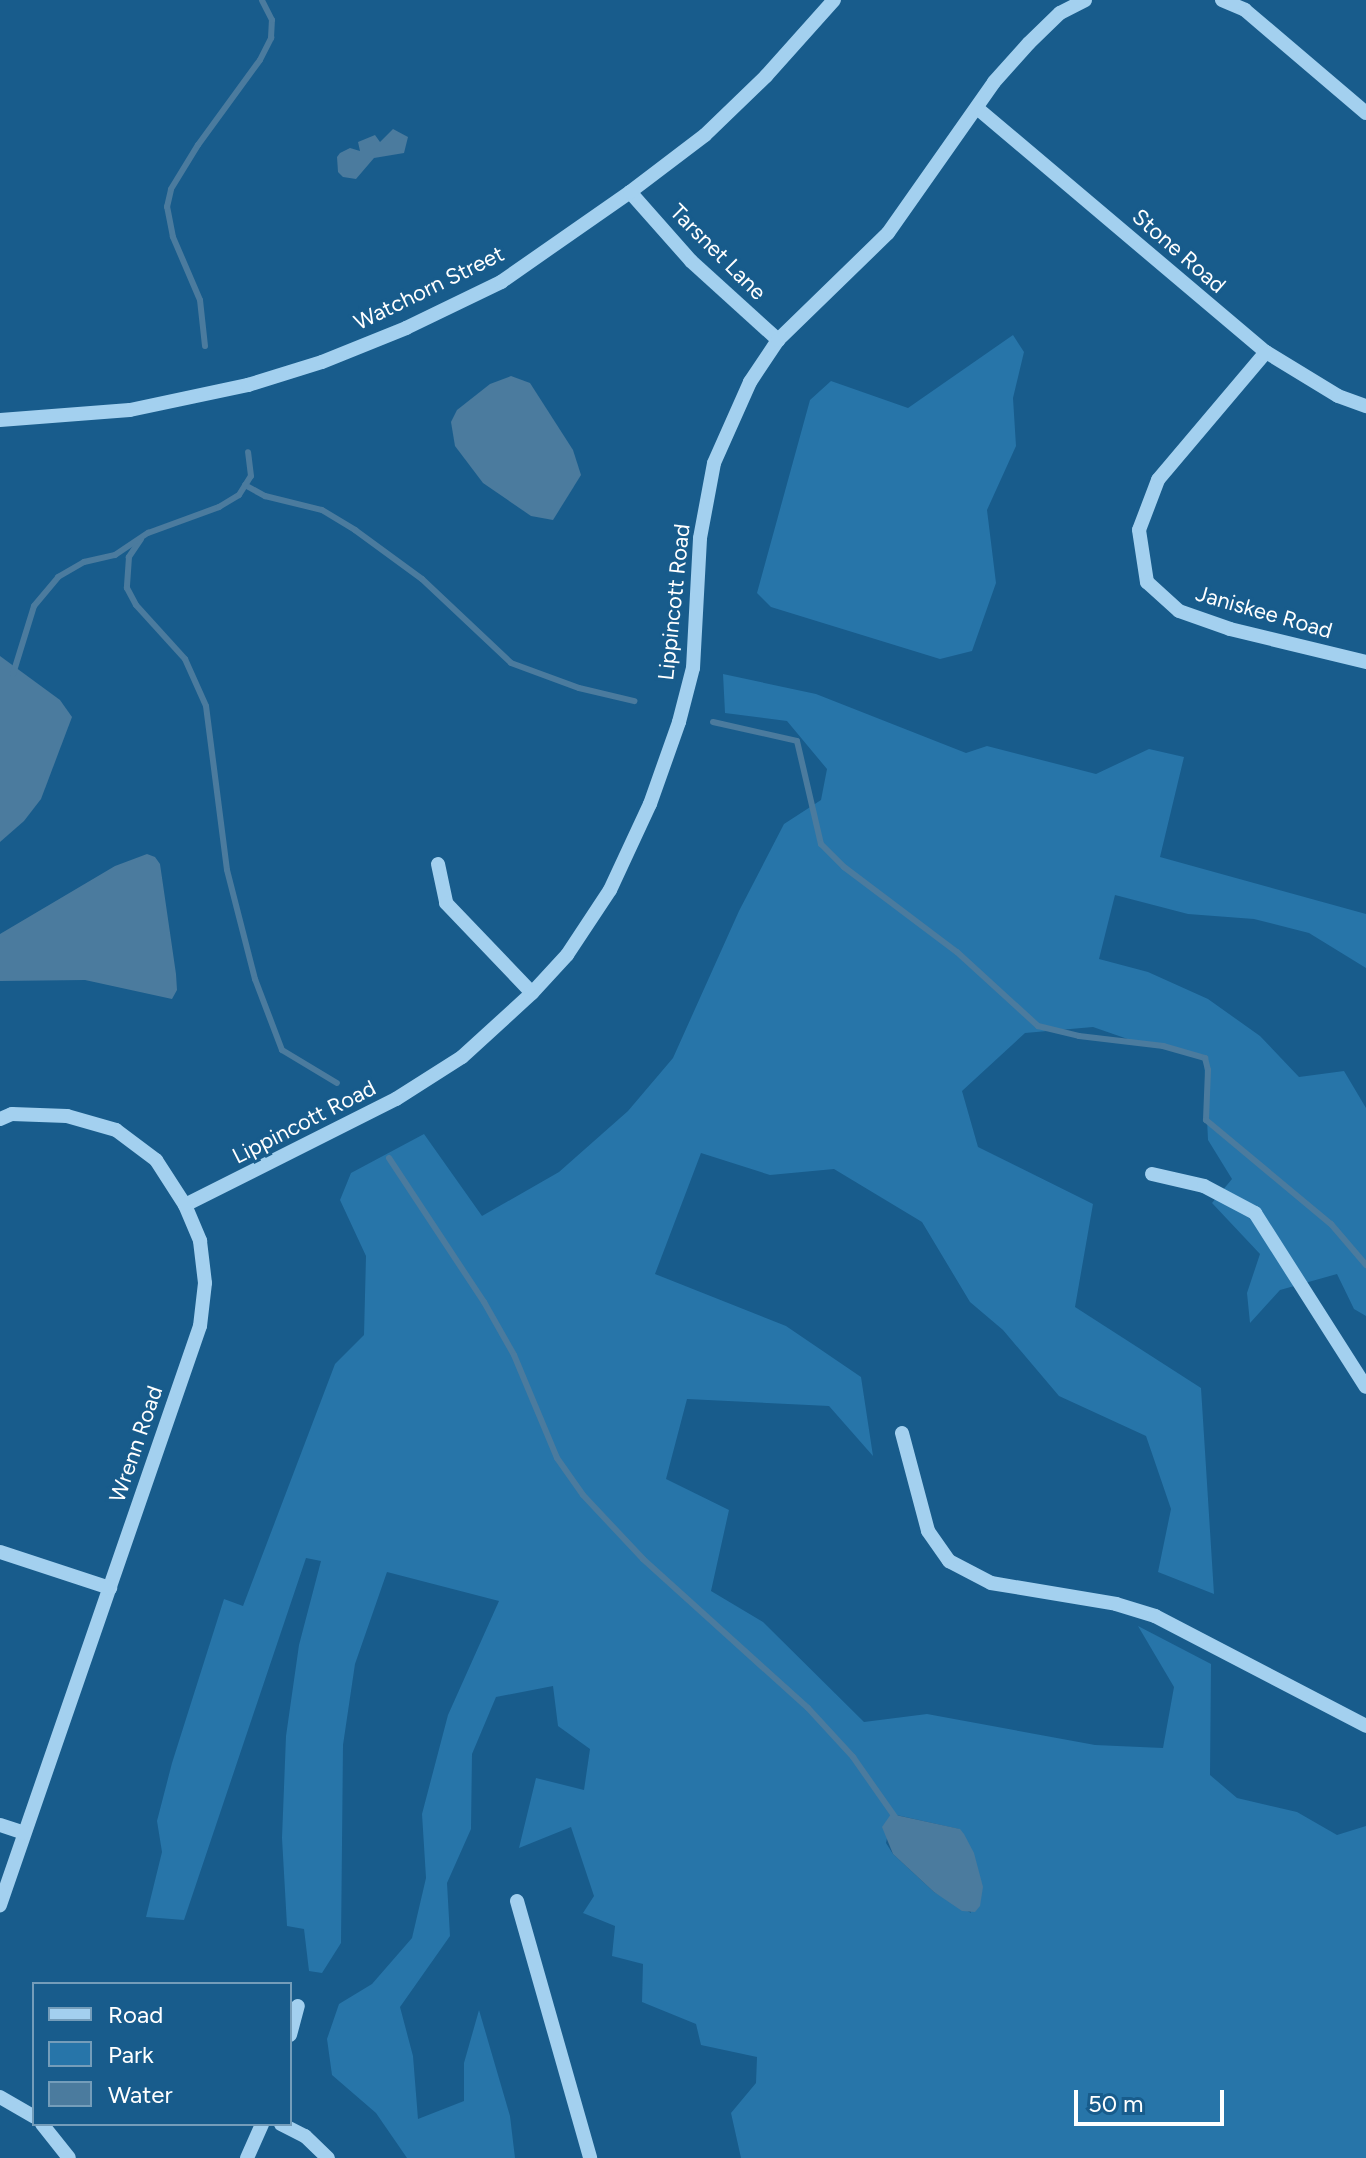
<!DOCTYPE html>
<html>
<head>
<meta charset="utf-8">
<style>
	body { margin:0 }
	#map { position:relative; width:1366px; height:2158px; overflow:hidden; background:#185c8c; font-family:Figtree,sans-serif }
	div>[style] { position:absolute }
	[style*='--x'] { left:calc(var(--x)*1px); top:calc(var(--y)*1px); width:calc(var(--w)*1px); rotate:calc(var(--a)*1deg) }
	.green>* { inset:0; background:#2775a9 }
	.water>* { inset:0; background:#4b7b9e }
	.stream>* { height:6px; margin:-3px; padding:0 3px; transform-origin:3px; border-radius:3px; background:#4b7b9e }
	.minor>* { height:14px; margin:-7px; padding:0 7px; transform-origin:7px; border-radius:7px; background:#a3d0ef }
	span { translate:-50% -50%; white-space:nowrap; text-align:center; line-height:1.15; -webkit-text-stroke:6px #185c8c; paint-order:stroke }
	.street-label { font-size:22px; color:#fff }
	.legend { position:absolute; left:32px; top:1982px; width:260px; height:144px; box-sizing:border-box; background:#185c8c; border:2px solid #749dba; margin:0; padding:10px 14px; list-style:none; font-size:24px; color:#fff }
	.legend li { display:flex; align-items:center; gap:16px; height:40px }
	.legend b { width:40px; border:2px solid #749dba }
	.scale { position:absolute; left:1074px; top:2090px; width:150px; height:36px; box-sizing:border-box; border:4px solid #fff; border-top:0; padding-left:10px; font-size:24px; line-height:28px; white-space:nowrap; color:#fff; -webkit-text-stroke:6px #185c8c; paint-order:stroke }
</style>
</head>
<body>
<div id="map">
	<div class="green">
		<div style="clip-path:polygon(1013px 335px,1024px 352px,1013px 398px,1016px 446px,987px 510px,996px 583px,972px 651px,940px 659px,771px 607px,757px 593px,810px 400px,831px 381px,908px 408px)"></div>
		<div style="clip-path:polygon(evenodd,723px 674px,816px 694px,966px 753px,987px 746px,1096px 774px,1149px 749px,1184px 757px,1160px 857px,1366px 914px,1366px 968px,1309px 933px,1254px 919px,1188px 914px,1115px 895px,1099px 959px,1148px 972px,1208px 999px,1260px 1036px,1299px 1077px,1344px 1071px,1366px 1108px,1366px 1316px,1354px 1309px,1337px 1274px,1280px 1290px,1250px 1323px,1247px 1293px,1260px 1254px,1212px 1203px,1232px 1179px,1208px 1140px,1204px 1055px,1145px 1045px,1093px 1027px,1025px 1033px,962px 1091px,978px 1147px,1093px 1204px,1075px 1307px,1201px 1388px,1214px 1594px,1158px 1572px,1171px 1509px,1146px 1436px,1059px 1396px,1003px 1330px,970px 1302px,922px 1222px,834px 1169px,770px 1175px,701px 1153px,655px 1274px,786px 1326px,861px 1377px,873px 1456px,829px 1406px,687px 1399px,666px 1479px,729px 1510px,711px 1591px,763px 1622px,864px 1722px,927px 1714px,1095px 1745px,1163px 1748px,1174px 1687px,1138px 1626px,1211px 1664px,1210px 1775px,1237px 1798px,1297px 1812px,1337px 1835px,1366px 1826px,1366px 2158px,741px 2158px,731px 2113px,756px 2083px,757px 2057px,701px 2045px,696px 2024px,642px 2002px,643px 1964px,612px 1956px,615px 1926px,583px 1913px,594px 1896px,571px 1827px,519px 1848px,536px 1778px,584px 1790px,590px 1749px,558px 1726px,553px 1686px,496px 1697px,472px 1754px,471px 1829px,447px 1883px,450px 1936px,400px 2007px,413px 2056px,418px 2119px,464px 2101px,464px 2063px,479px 2010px,510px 2116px,515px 2158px,407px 2158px,376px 2113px,332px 2075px,327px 2039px,339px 2004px,372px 1984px,412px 1938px,426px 1878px,422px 1814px,448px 1715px,499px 1601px,387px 1572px,355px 1664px,343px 1745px,341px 1943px,322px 1973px,309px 1971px,304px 1929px,287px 1926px,282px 1838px,286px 1736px,299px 1645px,321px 1561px,306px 1558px,184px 1920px,146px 1917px,162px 1852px,157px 1821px,172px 1763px,224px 1599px,243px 1606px,335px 1364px,364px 1335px,366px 1256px,340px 1200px,351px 1173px,424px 1134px,482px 1216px,559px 1172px,628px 1111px,673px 1058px,739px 911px,784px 824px,821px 800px,827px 769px,787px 721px,725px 713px,723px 674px,892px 1814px,959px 1829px,971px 1913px,934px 1892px,893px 1854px,886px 1843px,892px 1814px)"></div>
	</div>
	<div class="water">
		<div style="clip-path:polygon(393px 129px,408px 137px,404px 153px,374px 158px,356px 179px,343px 177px,338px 172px,337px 157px,340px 153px,350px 148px,360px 151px,358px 142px,375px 135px,380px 142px)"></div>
		<div style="clip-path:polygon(511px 376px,530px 383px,573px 450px,581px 475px,553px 520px,531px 516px,483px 483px,455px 446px,451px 422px,457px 410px,490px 384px)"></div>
		<div style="clip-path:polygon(0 656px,60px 700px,72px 717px,41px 799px,24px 821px,0 842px)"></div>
		<div style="clip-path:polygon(147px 854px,155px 857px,160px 864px,176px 974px,177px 990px,172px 999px,85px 980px,0 981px,0 934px,115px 866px)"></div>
		<div style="clip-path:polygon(891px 1814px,960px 1829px,964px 1834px,974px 1853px,983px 1887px,980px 1906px,975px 1912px,962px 1911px,934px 1892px,893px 1854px,882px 1827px)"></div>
	</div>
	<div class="stream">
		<div style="--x:205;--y:346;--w:46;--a:-96.2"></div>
		<div style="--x:200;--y:300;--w:69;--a:-113.2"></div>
		<div style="--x:173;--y:237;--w:31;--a:-101"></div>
		<div style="--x:167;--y:207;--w:18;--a:-77"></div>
		<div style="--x:171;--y:189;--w:52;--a:-58.5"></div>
		<div style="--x:198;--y:145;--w:105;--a:-53.9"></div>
		<div style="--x:260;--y:60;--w:25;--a:-63"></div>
		<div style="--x:271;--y:38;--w:18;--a:-87"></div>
		<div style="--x:272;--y:20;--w:22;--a:-117"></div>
		<div style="--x:245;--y:485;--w:23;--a:29"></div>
		<div style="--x:265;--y:496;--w:59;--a:13.8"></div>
		<div style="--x:322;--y:510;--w:39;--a:31"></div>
		<div style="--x:355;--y:530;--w:83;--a:36.2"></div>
		<div style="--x:422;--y:579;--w:122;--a:43.3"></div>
		<div style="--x:511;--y:663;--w:72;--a:20.2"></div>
		<div style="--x:579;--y:688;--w:57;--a:13.3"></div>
		<div style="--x:141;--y:539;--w:22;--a:124"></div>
		<div style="--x:129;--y:557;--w:31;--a:94"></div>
		<div style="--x:127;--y:588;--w:19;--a:62"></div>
		<div style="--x:136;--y:605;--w:73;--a:47.8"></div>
		<div style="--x:185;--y:659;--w:51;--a:65.9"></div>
		<div style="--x:206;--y:706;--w:165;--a:82.7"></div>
		<div style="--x:227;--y:870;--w:113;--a:75.6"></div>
		<div style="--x:255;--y:979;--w:76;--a:69.2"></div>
		<div style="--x:282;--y:1050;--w:64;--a:31"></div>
		<div style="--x:13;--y:674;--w:71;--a:-72.8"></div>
		<div style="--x:34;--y:606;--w:38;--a:-50"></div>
		<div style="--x:58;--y:577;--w:30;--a:-30"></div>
		<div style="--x:84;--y:562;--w:32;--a:-13"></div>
		<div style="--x:115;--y:555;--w:40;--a:-34"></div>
		<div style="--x:148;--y:533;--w:76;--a:-20.1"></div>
		<div style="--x:219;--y:507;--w:23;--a:-31"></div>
		<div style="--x:239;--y:495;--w:22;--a:-58"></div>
		<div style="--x:251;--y:476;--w:24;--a:-97"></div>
		<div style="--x:713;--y:722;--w:86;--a:12.7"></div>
		<div style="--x:797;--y:741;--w:106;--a:76.9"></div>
		<div style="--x:821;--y:844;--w:33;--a:45"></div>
		<div style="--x:844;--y:867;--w:141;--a:37"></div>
		<div style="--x:957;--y:952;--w:110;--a:42.4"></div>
		<div style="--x:1038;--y:1026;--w:42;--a:13.7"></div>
		<div style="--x:1079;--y:1036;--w:85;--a:6.8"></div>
		<div style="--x:1163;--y:1046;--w:44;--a:15.9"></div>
		<div style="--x:1205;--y:1058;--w:12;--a:76"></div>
		<div style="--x:1208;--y:1070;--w:50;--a:92.3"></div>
		<div style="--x:1206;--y:1120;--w:163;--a:39.8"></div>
		<div style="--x:1331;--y:1224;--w:54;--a:49.5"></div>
		<div style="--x:389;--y:1158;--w:173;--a:56.6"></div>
		<div style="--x:484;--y:1302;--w:61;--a:60.5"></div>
		<div style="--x:514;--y:1355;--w:112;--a:67.3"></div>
		<div style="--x:557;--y:1458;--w:45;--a:54.9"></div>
		<div style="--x:583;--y:1495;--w:88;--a:46.8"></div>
		<div style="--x:643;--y:1559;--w:222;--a:42.1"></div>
		<div style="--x:808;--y:1708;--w:67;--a:47.4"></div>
		<div style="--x:853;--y:1757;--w:73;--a:55"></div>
	</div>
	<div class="minor">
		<div style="--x:1222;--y:0;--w:25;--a:23"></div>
		<div style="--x:1245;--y:10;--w:159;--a:40.4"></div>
		<div style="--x:977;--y:108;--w:378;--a:40.2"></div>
		<div style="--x:1266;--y:352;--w:84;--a:31.4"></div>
		<div style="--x:1338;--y:396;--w:30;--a:20"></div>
		<div style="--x:630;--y:192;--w:92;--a:48.5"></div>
		<div style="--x:691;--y:261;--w:118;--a:42.2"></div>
		<div style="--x:1266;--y:352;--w:167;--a:130.2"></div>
		<div style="--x:1158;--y:480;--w:53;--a:110.8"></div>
		<div style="--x:1139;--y:530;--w:53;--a:81.3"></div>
		<div style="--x:1147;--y:582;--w:43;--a:42.2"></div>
		<div style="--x:1179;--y:611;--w:54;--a:19.4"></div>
		<div style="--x:1230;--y:629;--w:140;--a:13.6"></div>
		<div style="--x:0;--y:420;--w:130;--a:-4.4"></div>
		<div style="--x:130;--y:410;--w:121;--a:-12"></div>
		<div style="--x:248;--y:385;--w:77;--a:-17.3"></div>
		<div style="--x:322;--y:362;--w:91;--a:-22"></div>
		<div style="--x:406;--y:328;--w:106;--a:-25.8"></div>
		<div style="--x:501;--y:282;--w:157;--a:-34.9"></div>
		<div style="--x:630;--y:192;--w:94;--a:-37.2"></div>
		<div style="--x:705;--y:135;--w:85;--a:-44"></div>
		<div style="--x:766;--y:76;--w:102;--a:-48.2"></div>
		<div style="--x:438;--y:864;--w:40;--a:78"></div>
		<div style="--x:446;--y:903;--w:124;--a:46.3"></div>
		<div style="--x:0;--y:1119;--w:13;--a:-23"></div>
		<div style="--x:12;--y:1114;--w:55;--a:2.1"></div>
		<div style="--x:67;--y:1116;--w:51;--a:15.9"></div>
		<div style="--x:116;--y:1130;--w:50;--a:36.9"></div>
		<div style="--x:156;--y:1160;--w:54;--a:57.2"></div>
		<div style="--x:185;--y:1205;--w:39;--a:67"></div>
		<div style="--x:200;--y:1241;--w:42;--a:83.2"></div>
		<div style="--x:205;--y:1283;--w:43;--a:96.6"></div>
		<div style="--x:200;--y:1326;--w:613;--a:109.06"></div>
		<div style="--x:1152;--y:1174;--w:53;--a:13"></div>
		<div style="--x:1204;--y:1186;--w:58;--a:27.9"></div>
		<div style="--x:1255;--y:1213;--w:206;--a:57.5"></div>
		<div style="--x:185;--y:1205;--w:236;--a:-26.7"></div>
		<div style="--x:396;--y:1099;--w:78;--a:-32.5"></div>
		<div style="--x:462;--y:1057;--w:95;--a:-42.4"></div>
		<div style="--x:532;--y:993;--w:52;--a:-47.4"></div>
		<div style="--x:567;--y:955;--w:78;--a:-56.5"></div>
		<div style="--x:610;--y:890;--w:95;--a:-65.1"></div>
		<div style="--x:650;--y:804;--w:87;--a:-70.5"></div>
		<div style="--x:679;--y:722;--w:56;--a:-75.5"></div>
		<div style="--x:693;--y:668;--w:130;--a:-86.9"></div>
		<div style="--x:700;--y:538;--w:76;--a:-79.4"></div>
		<div style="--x:714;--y:463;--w:89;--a:-66"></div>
		<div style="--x:750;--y:382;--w:50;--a:-56.3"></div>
		<div style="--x:778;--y:340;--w:153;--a:-44.2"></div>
		<div style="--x:888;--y:233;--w:184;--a:-54.9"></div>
		<div style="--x:994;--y:82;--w:52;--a:-48.1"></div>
		<div style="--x:1029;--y:43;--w:43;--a:-44.1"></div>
		<div style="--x:1060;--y:13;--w:28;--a:-27"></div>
		<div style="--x:902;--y:1433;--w:101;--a:75.1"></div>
		<div style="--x:928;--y:1531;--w:37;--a:55"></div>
		<div style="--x:949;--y:1561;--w:47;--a:27.6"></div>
		<div style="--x:991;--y:1583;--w:127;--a:9.5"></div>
		<div style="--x:1116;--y:1604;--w:41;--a:17.1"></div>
		<div style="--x:1155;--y:1616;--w:238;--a:27.5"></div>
		<div style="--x:0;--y:1552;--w:116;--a:18.1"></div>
		<div style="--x:0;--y:1825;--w:25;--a:18"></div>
		<div style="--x:517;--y:1901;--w:267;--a:74.1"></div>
		<div style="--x:290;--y:2035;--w:30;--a:-75"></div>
		<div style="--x:0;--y:2097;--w:39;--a:30"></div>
		<div style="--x:42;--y:2124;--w:43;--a:51.5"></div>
		<div style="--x:281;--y:2124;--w:27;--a:27"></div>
		<div style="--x:305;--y:2136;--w:32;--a:44"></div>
		<div style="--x:247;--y:2158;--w:37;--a:-66"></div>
	</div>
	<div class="street-label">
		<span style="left:1179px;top:251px;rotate:41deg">Stone Road</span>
		<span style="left:718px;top:252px;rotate:45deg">Tarsnet Lane</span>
		<span style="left:429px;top:288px;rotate:-26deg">Watchorn Street</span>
		<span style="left:674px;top:602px;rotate:-84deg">Lippincott Road</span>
		<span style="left:1264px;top:612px;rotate:16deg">Janiskee Road</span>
		<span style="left:304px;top:1122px;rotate:-27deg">Lippincott Road</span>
		<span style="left:136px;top:1444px;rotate:-71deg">Wrenn Road</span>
	</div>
	<ul class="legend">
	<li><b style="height:10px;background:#a3d0ef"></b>Road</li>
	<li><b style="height:22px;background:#2775a9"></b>Park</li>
	<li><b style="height:22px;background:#4b7b9e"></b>Water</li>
	</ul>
	<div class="scale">50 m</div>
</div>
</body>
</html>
